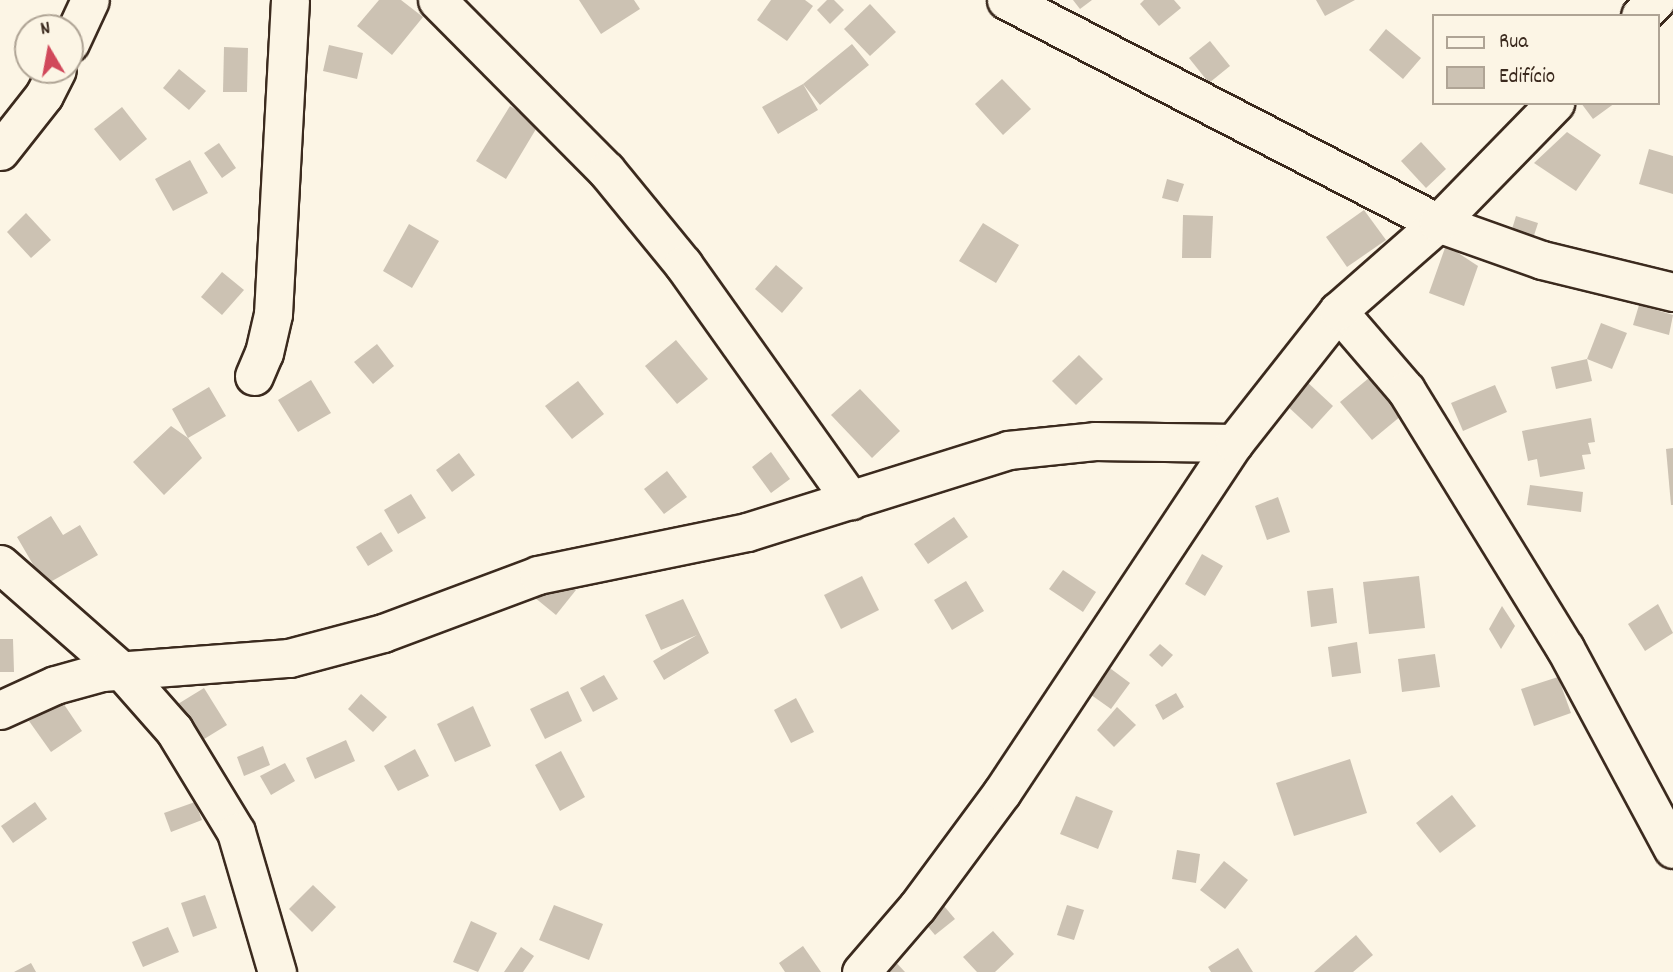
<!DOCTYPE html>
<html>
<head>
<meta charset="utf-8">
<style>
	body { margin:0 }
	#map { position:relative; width:1673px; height:972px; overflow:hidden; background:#fcf5e5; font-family:Dekko,sans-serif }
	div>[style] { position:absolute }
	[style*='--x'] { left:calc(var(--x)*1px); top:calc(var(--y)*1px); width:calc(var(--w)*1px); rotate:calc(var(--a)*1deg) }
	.building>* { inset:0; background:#ccc2b3 }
	.roads { filter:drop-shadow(2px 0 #3b2a1e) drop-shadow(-2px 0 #3b2a1e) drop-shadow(0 2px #3b2a1e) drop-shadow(0 -2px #3b2a1e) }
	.minor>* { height:37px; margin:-18.5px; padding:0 18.5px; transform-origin:18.5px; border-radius:18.5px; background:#fcf5e5 }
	span { translate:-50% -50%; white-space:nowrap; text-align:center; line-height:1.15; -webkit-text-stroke:7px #fcf5e5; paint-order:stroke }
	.legend { position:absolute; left:1432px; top:14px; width:228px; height:91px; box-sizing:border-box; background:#fcf5e5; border:2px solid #afa495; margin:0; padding:9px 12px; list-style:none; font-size:21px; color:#3b2a1e }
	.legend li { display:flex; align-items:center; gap:14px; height:35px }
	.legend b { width:35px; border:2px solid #afa495 }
	.north { position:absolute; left:14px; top:14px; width:70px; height:70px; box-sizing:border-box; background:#fcf5e5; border:2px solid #afa495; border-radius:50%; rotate:350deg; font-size:19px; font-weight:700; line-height:28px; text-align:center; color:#3b2a1e }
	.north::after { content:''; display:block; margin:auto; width:24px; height:32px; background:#d1495b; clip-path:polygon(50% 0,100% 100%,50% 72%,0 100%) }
</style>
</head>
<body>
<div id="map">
	<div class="building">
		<div style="clip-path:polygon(379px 0,401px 0,423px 17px,392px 55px,357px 26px)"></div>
		<div style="clip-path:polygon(579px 0,634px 0,640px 9px,601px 34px)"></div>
		<div style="clip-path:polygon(771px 0,805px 0,813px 6px,787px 41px,757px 20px)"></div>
		<div style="clip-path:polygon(827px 0,834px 0,844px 10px,830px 24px,817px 10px)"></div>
		<div style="clip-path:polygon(1073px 0,1092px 0,1080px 9px)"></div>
		<div style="clip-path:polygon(1144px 0,1174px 0,1181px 8px,1159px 26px,1140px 4px)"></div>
		<div style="clip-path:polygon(1316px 0,1355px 0,1325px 16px)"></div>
		<div style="clip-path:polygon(870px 4px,896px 32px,870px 56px,844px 29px)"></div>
		<div style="clip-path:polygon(1386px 29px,1421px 58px,1403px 79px,1369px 50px)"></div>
		<div style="clip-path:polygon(1210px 41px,1230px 66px,1209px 83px,1189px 58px)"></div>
		<div style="clip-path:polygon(852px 44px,869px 65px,820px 105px,803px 84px,818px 110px,778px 134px,762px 107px,803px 84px)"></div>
		<div style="clip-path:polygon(329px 45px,363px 53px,357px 79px,323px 71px)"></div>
		<div style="clip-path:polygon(224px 47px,248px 48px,247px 92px,223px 92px)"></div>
		<div style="clip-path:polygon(179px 69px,206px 91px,189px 110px,163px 88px)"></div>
		<div style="clip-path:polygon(1002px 79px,1031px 109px,1003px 135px,975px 104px)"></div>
		<div style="clip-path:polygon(1581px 103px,1615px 103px,1593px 119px)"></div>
		<div style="clip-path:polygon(510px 106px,539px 124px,506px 179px,476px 161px)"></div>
		<div style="clip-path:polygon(122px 107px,147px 139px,120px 161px,94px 129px)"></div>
		<div style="clip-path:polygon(1567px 132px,1601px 155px,1576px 191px,1534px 163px)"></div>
		<div style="clip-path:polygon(1421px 142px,1446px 169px,1426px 188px,1401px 161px)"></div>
		<div style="clip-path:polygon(219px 143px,236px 168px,222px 178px,204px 153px)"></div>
		<div style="clip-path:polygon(1649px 149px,1673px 156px,1673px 194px,1639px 184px)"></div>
		<div style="clip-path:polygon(190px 160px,208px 193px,173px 211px,155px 179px)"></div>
		<div style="clip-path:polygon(1167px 179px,1184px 184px,1178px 202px,1162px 198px)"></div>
		<div style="clip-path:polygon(1364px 210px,1386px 240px,1347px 267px,1326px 237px)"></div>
		<div style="clip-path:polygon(26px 213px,51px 240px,31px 258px,7px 232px)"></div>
		<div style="clip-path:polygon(1183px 215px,1213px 216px,1211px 258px,1182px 258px)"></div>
		<div style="clip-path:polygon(1516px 216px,1538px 223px,1531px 245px,1509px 239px)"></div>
		<div style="clip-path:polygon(983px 223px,1019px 245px,996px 283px,959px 261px)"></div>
		<div style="clip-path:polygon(409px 224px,439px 241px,412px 288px,383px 271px)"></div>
		<div style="clip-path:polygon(1446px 245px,1478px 266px,1464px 306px,1429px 293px)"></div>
		<div style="clip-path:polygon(776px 265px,803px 288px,782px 313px,755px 289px)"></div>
		<div style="clip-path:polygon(222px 272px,244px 290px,222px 315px,201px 297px)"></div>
		<div style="clip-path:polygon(1639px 305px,1673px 315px,1669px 335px,1633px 325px)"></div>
		<div style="clip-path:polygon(1601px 323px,1627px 333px,1612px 369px,1587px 359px)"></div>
		<div style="clip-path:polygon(676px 340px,708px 379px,677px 404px,645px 366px)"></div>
		<div style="clip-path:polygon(377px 344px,394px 366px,373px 384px,354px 362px)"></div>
		<div style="clip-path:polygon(1079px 355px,1103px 379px,1076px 405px,1052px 381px)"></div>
		<div style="clip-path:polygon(1587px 359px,1592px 381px,1556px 389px,1551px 367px)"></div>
		<div style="clip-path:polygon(1375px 373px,1407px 411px,1372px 440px,1340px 402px)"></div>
		<div style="clip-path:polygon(311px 380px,331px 413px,298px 432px,278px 400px)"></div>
		<div style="clip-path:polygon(1305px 380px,1333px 406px,1312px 429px,1284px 403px)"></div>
		<div style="clip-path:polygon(578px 381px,604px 414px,572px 439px,545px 406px)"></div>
		<div style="clip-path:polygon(1495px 385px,1507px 412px,1463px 431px,1451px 403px)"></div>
		<div style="clip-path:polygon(209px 387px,226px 416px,188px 438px,202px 458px,164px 495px,133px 462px,171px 426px,188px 438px,172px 409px)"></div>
		<div style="clip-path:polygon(860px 389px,900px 431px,872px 458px,831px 415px)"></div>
		<div style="clip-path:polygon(1591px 418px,1595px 442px,1588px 443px,1591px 454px,1582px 455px,1585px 469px,1540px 477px,1537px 459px,1528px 461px,1522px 431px)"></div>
		<div style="clip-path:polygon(1673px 448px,1673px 505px,1671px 505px,1666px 449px)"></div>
		<div style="clip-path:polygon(771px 452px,790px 479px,771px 493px,752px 467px)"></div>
		<div style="clip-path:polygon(459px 453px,475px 475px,452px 492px,436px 470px)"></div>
		<div style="clip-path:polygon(667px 471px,687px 497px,664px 514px,644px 489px)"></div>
		<div style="clip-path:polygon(1530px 485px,1583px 492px,1581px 512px,1527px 505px)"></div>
		<div style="clip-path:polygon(411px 494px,426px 518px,398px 534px,384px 510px)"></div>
		<div style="clip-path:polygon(1278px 497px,1290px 532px,1267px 540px,1255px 506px)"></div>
		<div style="clip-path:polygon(51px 516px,63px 535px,80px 525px,98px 555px,45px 585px,17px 537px)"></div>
		<div style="clip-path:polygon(954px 517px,968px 537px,928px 564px,914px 544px)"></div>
		<div style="clip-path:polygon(381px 532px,393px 551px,368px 566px,356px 547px)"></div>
		<div style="clip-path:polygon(1202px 554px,1223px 566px,1205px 596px,1185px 584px)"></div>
		<div style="clip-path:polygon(1063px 570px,1096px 592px,1083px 612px,1049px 589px)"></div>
		<div style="clip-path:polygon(553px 573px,576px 590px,556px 615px,534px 597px)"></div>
		<div style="clip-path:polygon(862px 576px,879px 610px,841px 629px,824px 595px)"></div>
		<div style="clip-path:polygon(1419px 576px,1425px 628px,1369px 634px,1363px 582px)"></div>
		<div style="clip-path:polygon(966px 581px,984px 611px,952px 630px,934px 600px)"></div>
		<div style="clip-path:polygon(1333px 588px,1337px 623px,1311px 627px,1307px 591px)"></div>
		<div style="clip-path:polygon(683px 599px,709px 653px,664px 680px,653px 661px,697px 635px,661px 650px,645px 615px)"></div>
		<div style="clip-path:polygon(1658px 604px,1673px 633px,1645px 651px,1628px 624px)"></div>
		<div style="clip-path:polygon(1502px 606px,1515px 626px,1501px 649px,1489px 629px)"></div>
		<div style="clip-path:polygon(0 639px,13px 639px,14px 672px,0 672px)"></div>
		<div style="clip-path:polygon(1357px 642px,1361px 673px,1332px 677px,1328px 647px)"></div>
		<div style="clip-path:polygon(1160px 644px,1173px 655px,1162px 667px,1149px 655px)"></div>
		<div style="clip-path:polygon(1435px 654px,1440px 687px,1402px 692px,1398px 659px)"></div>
		<div style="clip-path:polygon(1099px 660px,1130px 683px,1111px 709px,1080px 687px)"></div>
		<div style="clip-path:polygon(604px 675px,618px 699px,593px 712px,580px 688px)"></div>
		<div style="clip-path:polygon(1558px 677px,1571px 713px,1534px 726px,1521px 689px)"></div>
		<div style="clip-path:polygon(204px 688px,227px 725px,196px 744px,173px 707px)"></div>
		<div style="clip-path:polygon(568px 691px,582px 721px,545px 739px,530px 709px)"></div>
		<div style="clip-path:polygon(1176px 693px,1184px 707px,1163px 720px,1155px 705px)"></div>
		<div style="clip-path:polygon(361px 694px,387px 717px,373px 732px,348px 709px)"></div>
		<div style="clip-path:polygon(796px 698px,814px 732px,791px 743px,774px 710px)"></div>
		<div style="clip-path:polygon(61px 700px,82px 731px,51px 752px,29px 721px)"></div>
		<div style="clip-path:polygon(473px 706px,491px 746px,455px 762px,437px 724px)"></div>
		<div style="clip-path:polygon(1117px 707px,1136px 725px,1114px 747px,1097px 730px)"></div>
		<div style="clip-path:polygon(346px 740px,355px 761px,315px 779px,306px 758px)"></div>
		<div style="clip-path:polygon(263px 746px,270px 765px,244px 776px,237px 757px)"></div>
		<div style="clip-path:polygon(415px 749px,429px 776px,398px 791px,384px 766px)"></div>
		<div style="clip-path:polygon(561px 751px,585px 797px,560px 811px,535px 765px)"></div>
		<div style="clip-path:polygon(1350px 759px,1367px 813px,1294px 836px,1276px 783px)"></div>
		<div style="clip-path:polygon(285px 763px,295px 781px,271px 795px,260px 776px)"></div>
		<div style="clip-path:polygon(1452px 795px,1476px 826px,1440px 853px,1416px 823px)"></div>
		<div style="clip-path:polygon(1076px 796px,1113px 811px,1098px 849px,1060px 834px)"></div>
		<div style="clip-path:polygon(35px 802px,47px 819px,13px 843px,1px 826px)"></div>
		<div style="clip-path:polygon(195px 802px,202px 820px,171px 832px,164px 813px)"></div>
		<div style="clip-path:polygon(1177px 850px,1200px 854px,1196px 883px,1172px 879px)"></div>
		<div style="clip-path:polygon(1224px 861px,1248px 880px,1225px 909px,1200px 890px)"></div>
		<div style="clip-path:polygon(313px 885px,336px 907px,312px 932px,289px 909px)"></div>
		<div style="clip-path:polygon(205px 895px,217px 928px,193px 937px,181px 903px)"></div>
		<div style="clip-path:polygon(554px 905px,603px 924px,589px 960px,539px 940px)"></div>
		<div style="clip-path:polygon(1067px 905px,1084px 910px,1074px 940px,1057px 935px)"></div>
		<div style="clip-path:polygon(944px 906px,955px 919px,935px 935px,924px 922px)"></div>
		<div style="clip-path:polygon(471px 921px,497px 933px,478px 972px,453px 962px)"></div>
		<div style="clip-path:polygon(168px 927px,179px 952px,143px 967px,132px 942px)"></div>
		<div style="clip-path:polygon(993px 931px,1014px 954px,995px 972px,977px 972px,963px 957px)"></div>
		<div style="clip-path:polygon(1356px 935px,1373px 955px,1353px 972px,1314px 972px)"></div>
		<div style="clip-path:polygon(803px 946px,821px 972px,785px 972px,779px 963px)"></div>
		<div style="clip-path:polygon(521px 947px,534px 956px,523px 972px,504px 972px)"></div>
		<div style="clip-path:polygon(1238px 948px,1253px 972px,1211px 972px,1208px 967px)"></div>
		<div style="clip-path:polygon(890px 956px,905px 972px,874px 972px)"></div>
		<div style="clip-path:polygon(31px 963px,36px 972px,14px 972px)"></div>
	</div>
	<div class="roads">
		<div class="minor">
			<div style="--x:437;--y:0;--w:240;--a:45.2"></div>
			<div style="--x:606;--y:170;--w:122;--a:50.7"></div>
			<div style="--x:683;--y:264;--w:290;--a:54.6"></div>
			<div style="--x:1006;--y:0;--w:486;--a:27.3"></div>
			<div style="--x:1438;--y:223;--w:110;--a:19.6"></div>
			<div style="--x:1542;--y:260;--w:135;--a:13.7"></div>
			<div style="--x:1640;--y:16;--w:23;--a:-45"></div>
			<div style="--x:70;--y:43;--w:47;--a:-65.1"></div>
			<div style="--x:0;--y:151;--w:71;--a:-51.8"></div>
			<div style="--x:44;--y:95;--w:28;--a:-63"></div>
			<div style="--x:1338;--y:311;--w:104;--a:49.3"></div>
			<div style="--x:1406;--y:390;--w:303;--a:58.4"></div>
			<div style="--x:1565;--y:648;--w:228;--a:61.8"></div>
			<div style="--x:254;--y:376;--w:25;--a:-67"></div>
			<div style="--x:264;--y:353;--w:40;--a:-77"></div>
			<div style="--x:273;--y:314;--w:314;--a:-86.9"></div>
			<div style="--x:0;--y:564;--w:162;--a:41.3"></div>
			<div style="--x:122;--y:671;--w:79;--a:48.6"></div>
			<div style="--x:174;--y:730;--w:119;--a:58.7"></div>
			<div style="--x:236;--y:832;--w:146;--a:73.7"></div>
			<div style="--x:0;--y:710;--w:60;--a:-24.4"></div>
			<div style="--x:55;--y:685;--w:49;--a:-15.5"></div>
			<div style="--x:102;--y:672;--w:188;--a:-4.3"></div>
			<div style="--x:289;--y:658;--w:97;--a:-14.9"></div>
			<div style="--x:383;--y:633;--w:165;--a:-20.5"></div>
			<div style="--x:538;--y:575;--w:213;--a:-11.6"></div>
			<div style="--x:747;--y:532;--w:274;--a:-17.4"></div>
			<div style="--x:1008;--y:450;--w:87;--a:-5.9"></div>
			<div style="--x:1095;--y:441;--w:139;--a:0.8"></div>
			<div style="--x:861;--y:972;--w:86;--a:-49.3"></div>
			<div style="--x:917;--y:907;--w:143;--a:-53.5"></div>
			<div style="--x:1002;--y:792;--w:419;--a:-56.4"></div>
			<div style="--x:1234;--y:443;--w:168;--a:-51.8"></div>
			<div style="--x:1338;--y:311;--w:133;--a:-41.3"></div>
			<div style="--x:1438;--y:223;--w:168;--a:-45.7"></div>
		</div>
	</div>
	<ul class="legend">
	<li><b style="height:9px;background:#fcf5e5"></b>Rua</li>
	<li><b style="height:19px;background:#ccc2b3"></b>Edifício</li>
	</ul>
	<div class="north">N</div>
</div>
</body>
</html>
